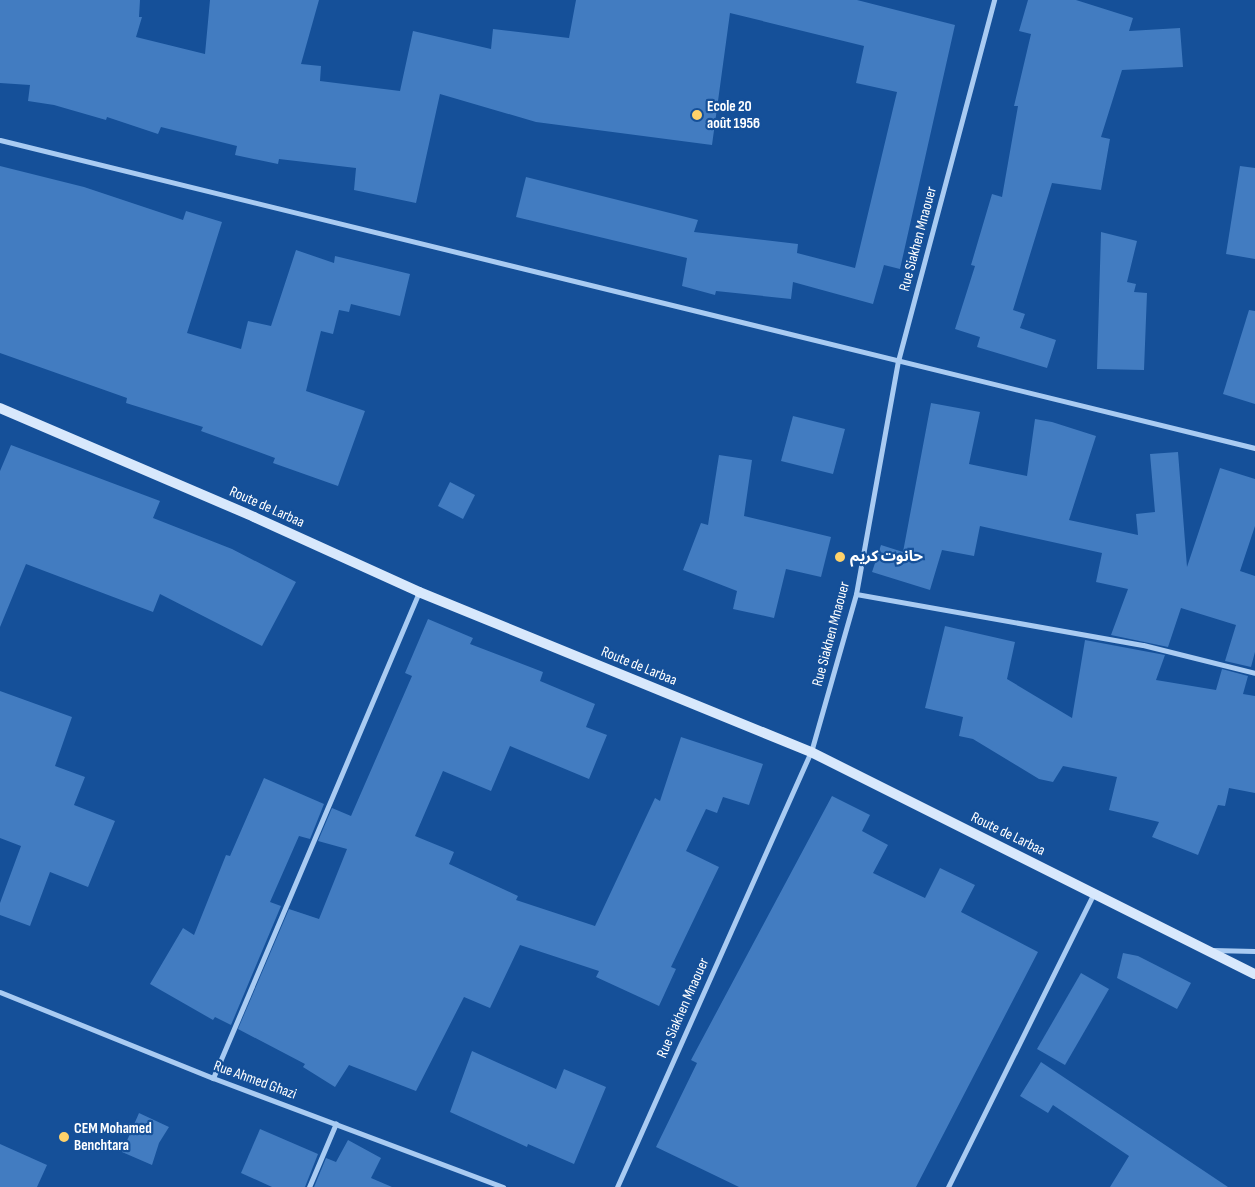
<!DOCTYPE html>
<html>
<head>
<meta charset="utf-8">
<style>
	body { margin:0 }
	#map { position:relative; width:1255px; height:1187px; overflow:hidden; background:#155099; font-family:"Sofia Sans Condensed","Noto Sans Arabic",sans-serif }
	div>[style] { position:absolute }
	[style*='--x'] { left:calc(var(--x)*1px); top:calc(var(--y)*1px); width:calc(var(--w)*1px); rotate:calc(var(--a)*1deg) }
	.building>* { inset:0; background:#427cc1 }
	.street>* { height:5px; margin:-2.5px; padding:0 2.5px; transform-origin:2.5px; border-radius:2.5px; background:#a9cbf2 }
	.secondary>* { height:10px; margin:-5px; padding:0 5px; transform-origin:5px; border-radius:5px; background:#d8e8fc }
	.dots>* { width:14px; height:14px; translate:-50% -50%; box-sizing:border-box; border:2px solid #155099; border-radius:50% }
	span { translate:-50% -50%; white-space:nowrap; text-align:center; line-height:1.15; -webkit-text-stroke:4.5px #155099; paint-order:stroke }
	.poi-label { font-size:15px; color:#fff; font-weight:700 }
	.left { translate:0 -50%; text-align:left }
	.street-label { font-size:15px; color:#fff }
</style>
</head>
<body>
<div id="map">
	<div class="building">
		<div style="clip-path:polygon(0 0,140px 0,139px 17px,142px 17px,136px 37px,205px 54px,210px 0,319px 0,301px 64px,321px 66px,320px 81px,400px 91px,413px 31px,491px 49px,493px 29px,569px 38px,576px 0,857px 0,955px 25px,900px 269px,884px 265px,873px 304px,793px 282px,791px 299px,716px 291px,715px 295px,682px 286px,687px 258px,516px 217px,526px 177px,698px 220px,694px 232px,798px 244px,797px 253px,855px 268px,897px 92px,856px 83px,864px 46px,730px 13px,712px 145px,536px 122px,440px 94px,416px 203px,354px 190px,356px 168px,279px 159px,278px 164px,235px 155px,237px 146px,161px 127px,158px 134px,107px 117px,106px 120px,54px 105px,28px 101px,30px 85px,0 83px)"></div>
		<div style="clip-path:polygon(1028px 0,1076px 0,1133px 18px,1129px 31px,1180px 28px,1183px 67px,1122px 70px,1101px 137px,1110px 139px,1101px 190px,1052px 183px,1013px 310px,1025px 314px,1020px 328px,1056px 340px,1047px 368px,977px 347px,980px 337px,955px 329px,975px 266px,971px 265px,992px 194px,1002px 197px,1018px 106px,1014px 106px,1031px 34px,1019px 31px)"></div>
		<div style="clip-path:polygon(0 166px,84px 187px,183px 220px,186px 211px,222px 222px,187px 333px,241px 349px,248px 321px,271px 326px,296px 250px,334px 263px,335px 256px,410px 274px,400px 316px,351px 304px,349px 312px,339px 310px,333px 334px,321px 331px,306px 391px,365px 411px,338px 486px,273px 463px,275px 458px,201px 431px,203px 427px,126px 403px,127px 398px,0 353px)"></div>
		<div style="clip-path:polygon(1240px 166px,1255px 168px,1255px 259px,1226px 254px)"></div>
		<div style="clip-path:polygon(1101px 232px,1137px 241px,1127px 282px,1136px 284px,1134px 292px,1147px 293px,1144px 370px,1097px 369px)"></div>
		<div style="clip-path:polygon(1249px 310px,1255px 311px,1255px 404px,1223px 394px)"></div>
		<div style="clip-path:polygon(931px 403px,980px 412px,969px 464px,1027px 476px,1035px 419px,1052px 422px,1096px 436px,1069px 520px,1138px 535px,1136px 514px,1155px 512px,1150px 454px,1178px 452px,1187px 567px,1220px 468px,1255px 479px,1255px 526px,1240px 571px,1255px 576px,1255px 652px,1251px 667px,1225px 661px,1236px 625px,1181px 608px,1168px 647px,1111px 635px,1128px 589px,1096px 582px,1102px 553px,980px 526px,974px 556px,942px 550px,930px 590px,872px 572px,881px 545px,903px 552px)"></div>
		<div style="clip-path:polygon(793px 416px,845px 429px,833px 474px,781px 461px)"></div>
		<div style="clip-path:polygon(11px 445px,160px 501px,153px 518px,232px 549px,296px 582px,262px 646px,160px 594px,153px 612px,26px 564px,0 627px,0 471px)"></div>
		<div style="clip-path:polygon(719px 455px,752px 460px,744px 516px,831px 537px,821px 577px,786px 569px,774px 618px,733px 609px,737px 591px,683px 570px,701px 523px,708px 525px)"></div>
		<div style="clip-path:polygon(450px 482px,475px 495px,463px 519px,438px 506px)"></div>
		<div style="clip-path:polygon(428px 619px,473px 638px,470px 644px,543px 672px,540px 681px,595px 704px,586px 727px,607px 735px,589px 779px,510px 746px,491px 791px,443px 771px,415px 836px,454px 852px,449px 864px,518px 896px,516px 900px,595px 926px,655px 798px,660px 801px,681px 737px,763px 764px,749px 805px,723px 797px,717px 813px,706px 809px,686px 851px,719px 867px,671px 967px,676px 969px,659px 1006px,596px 977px,599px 971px,520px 945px,490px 1008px,464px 997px,416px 1091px,349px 1065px,335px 1087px,303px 1067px,305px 1064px,238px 1029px,289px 909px,319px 919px,347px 849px,318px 841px,332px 808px,351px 816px,412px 676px,405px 673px)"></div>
		<div style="clip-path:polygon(945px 626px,1015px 642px,1007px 679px,1072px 718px,1085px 640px,1165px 655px,1156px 680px,1216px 690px,1222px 669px,1248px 676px,1243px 694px,1255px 696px,1255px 793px,1229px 788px,1225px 806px,1218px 805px,1198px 855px,1152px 837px,1159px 822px,1109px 810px,1117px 777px,1063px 766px,1053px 782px,1039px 779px,973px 739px,959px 736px,963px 717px,925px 708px)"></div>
		<div style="clip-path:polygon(0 691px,72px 717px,55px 766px,85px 777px,74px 805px,115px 821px,88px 887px,50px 872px,30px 926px,0 915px,0 903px,21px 846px,0 838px)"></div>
		<div style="clip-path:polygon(264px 778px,324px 804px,310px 839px,299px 836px,270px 902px,281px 906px,231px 1025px,215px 1017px,213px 1020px,150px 984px,183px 928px,194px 935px,226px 855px,230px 856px)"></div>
		<div style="clip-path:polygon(832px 796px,870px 815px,862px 831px,888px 845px,873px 873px,925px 898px,940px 868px,975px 885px,961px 912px,1038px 952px,916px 1187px,739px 1187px,656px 1147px,697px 1063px,691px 1060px)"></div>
		<div style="clip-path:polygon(1123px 953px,1138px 956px,1191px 983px,1177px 1009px,1117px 978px)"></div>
		<div style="clip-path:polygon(1081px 973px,1109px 989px,1065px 1065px,1037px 1049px)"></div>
		<div style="clip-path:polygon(472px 1051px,556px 1089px,564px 1069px,606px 1087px,574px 1164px,528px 1144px,527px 1147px,450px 1112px)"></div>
		<div style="clip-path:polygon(1041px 1062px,1228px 1187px,1110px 1187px,1129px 1156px,1053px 1105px,1048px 1113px,1020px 1096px)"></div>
		<div style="clip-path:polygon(139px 1113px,169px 1127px,159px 1143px,152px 1165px,122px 1152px)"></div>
		<div style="clip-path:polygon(260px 1129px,318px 1154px,305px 1187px,272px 1187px,241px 1173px)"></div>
		<div style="clip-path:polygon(348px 1140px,381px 1158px,371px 1178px,392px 1187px,314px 1187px,326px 1158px,336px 1162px)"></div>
		<div style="clip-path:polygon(0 1144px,47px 1165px,37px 1187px,0 1187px)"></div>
	</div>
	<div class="street">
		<div style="--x:0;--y:140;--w:1292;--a:13.79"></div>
		<div style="--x:856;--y:594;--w:291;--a:10.1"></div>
		<div style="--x:1143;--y:645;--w:115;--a:14"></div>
		<div style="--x:1212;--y:950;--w:43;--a:1.3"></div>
		<div style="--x:0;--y:992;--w:230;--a:22"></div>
		<div style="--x:213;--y:1078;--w:310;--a:20.6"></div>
		<div style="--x:213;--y:1078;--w:528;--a:-67.03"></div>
		<div style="--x:309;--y:1187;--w:69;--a:-67.1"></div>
		<div style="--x:617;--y:1187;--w:476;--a:-66"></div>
		<div style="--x:811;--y:752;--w:164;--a:-74.1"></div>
		<div style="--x:856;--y:594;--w:237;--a:-79.8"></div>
		<div style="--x:898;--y:361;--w:374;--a:-75.1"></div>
		<div style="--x:948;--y:1187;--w:328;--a:-63.6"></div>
	</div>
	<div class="secondary">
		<div style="--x:0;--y:408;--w:276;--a:23.2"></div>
		<div style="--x:254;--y:517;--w:181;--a:24.4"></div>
		<div style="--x:419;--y:592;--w:423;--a:22.2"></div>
		<div style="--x:811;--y:752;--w:496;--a:26.6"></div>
	</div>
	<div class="dots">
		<div style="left:697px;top:115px;background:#ffd26a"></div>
		<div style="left:840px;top:557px;background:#ffd26a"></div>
		<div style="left:64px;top:1137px;background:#ffd26a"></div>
	</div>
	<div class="poi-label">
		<span class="left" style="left:707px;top:115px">Ecole 20<br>août 1956</span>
		<span class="left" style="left:850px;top:557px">حانوت كريم</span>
		<span class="left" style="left:74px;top:1137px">CEM Mohamed<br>Benchtara</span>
	</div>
	<div class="street-label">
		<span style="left:918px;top:239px;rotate:-75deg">Rue Siakhen Mnaouer</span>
		<span style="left:267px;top:507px;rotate:24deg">Route de Larbaa</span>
		<span style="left:831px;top:634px;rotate:-75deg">Rue Siakhen Mnaouer</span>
		<span style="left:639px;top:666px;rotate:22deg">Route de Larbaa</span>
		<span style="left:1008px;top:834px;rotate:26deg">Route de Larbaa</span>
		<span style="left:683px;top:1008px;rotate:-66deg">Rue Siakhen Mnaouer</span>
		<span style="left:255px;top:1080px;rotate:20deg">Rue Ahmed Ghazi</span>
	</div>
</div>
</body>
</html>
